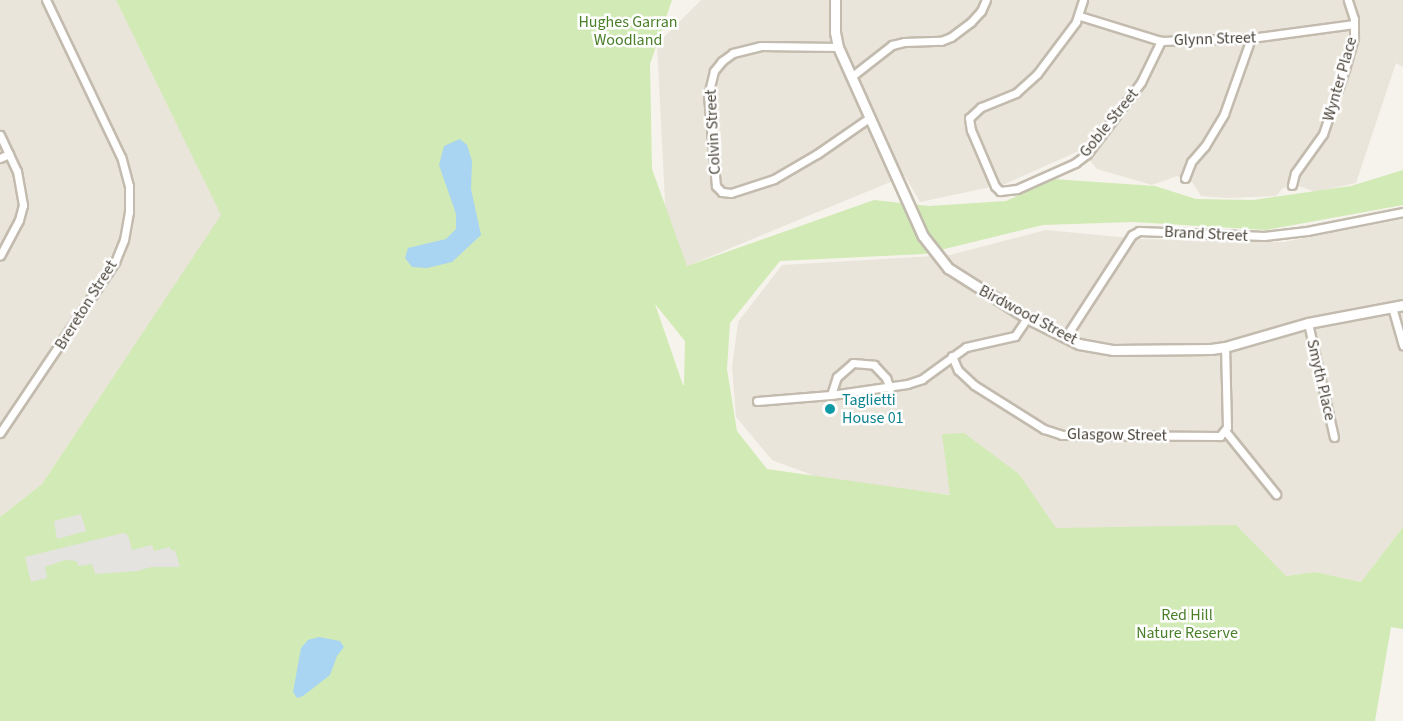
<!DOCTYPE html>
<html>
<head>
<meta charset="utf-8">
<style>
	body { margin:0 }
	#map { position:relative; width:1403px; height:721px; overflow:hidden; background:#f6f3ec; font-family:"Source Sans 3",sans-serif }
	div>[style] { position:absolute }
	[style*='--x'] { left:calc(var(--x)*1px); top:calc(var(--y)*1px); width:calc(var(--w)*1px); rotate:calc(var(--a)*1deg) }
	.residential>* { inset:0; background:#eae5da }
	.green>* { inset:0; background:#d2eab5 }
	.parking>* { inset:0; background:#e5e3e0 }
	.water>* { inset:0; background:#a9d4f2 }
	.roads { filter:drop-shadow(2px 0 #c2bbae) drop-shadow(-2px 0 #c2bbae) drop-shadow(0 2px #c2bbae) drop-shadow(0 -2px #c2bbae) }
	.minor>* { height:7px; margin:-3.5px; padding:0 3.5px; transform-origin:3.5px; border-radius:3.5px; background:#fff }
	.tertiary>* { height:9px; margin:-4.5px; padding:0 4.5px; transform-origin:4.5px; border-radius:4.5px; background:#fff }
	.dots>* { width:16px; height:16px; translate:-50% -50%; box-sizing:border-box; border:3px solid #fff; border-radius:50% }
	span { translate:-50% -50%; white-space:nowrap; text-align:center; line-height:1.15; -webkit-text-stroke:5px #fff; paint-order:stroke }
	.park-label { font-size:16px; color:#4a7f2a }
	.street-label { font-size:16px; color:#4b4439 }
	.culture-label { font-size:16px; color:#0d838f }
	.left { translate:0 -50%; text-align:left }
</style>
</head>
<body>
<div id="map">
	<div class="residential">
		<div style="clip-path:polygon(0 0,116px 0,222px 215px,42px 484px,0 517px)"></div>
		<div style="clip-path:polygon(701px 0,1403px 0,1403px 67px,1396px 63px,1356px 183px,1315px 192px,1299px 186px,1283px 188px,1276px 196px,1226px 198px,1201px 196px,1192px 182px,1177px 176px,1152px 185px,1097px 169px,1081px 150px,1005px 184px,920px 202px,905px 176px,680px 269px,668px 262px,657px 44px)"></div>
		<div style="clip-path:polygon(1403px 219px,1403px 527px,1361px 582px,1315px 572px,1239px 582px,1096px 594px,952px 495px,820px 478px,772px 460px,736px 417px,732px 367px,738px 322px,782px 265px,950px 255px,1046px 230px,1140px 239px,1284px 242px)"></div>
	</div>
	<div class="green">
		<div style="clip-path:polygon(evenodd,116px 0,672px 0,650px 64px,652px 169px,687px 266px,874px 200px,929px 206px,1006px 201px,1053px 179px,1155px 186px,1196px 199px,1253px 200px,1351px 186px,1403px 170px,1403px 205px,1266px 230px,1133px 222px,1043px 225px,924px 254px,780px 261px,730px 323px,727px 369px,737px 431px,767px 469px,950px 495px,942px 434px,964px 433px,1019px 474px,1056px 528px,1236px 525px,1286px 576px,1315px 572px,1361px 582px,1403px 527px,1403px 629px,1391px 627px,1375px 721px,0 721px,0 517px,42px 484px,221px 215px,116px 0,655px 304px,685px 341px,684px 385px,683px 385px,655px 304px)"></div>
	</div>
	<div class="parking">
		<div style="clip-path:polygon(81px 514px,86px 531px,57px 539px,54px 521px)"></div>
		<div style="clip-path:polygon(123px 533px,128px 535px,132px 550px,152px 545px,154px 551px,170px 547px,171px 551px,175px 550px,180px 567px,151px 567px,138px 571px,95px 574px,92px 564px,79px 566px,76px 561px,65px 560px,45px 567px,47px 578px,31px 582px,25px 557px)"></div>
	</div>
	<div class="water">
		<div style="clip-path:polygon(460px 139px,467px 145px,472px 161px,471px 189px,481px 235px,452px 262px,427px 268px,412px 267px,405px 258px,408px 248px,446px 239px,456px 229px,456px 214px,439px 165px,444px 146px)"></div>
		<div style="clip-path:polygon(319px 637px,340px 641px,344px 647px,337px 656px,330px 675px,303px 696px,297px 698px,293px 692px,301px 648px,308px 640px)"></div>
	</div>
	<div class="roads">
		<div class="minor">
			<div style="--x:1083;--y:0;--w:23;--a:108"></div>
			<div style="--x:1076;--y:22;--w:65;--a:126.9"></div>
			<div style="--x:1037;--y:74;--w:28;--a:138"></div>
			<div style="--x:1016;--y:93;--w:38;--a:158"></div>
			<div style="--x:981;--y:107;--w:16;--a:137"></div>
			<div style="--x:969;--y:118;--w:12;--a:81"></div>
			<div style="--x:971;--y:130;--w:61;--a:66.8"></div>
			<div style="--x:995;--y:186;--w:7;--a:45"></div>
			<div style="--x:1000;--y:191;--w:17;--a:-7"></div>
			<div style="--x:1017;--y:189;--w:64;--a:-24.1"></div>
			<div style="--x:1075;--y:163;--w:15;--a:-37"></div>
			<div style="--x:1087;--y:154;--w:90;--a:-53.1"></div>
			<div style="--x:1141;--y:82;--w:46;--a:-64"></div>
			<div style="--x:1080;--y:16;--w:85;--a:17.2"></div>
			<div style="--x:1161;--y:41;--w:90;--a:-1.9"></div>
			<div style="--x:1251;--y:38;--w:104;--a:-7.7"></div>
			<div style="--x:838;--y:47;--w:77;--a:-179.3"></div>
			<div style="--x:761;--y:46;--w:29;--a:166"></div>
			<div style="--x:733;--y:53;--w:14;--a:144"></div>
			<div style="--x:722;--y:61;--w:13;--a:129"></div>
			<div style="--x:714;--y:71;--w:25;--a:104"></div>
			<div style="--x:708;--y:95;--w:91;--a:85"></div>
			<div style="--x:716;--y:186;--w:8;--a:45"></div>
			<div style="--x:722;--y:192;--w:9;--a:6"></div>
			<div style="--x:731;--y:193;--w:45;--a:-18"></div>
			<div style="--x:774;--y:179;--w:50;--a:-30.2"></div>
			<div style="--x:817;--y:154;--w:63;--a:-34.7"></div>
			<div style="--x:851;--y:77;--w:52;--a:-38"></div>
			<div style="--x:892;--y:45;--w:12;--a:-14"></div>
			<div style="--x:904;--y:42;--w:37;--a:-2"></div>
			<div style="--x:941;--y:41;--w:11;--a:-22"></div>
			<div style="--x:951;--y:37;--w:25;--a:-37"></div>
			<div style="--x:971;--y:22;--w:15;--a:-48"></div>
			<div style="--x:981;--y:11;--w:12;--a:-66"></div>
			<div style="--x:0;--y:135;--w:40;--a:65"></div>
			<div style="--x:17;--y:171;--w:35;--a:80"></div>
			<div style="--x:23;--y:205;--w:16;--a:105"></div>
			<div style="--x:19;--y:220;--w:40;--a:118"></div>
			<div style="--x:0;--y:158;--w:10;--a:-24"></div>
			<div style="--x:1185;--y:178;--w:17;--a:-69"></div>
			<div style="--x:1191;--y:162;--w:21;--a:-49"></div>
			<div style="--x:1205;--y:146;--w:37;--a:-59"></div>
			<div style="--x:1224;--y:114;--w:81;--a:-70.4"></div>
			<div style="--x:1292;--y:185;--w:12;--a:-76"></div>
			<div style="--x:1295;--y:173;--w:48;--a:-54.3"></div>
			<div style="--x:1323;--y:134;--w:69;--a:-71.3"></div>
			<div style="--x:1345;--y:69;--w:33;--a:-74"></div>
			<div style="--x:1354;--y:37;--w:18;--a:-90"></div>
			<div style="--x:1354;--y:19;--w:20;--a:-108"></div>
			<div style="--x:1392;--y:307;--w:40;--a:74"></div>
			<div style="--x:1308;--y:323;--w:117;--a:77.2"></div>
			<div style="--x:1065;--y:338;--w:123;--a:-57"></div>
			<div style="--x:1132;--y:235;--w:8;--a:-30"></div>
			<div style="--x:1139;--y:231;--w:125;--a:2.3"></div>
			<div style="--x:1264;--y:236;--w:43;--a:-6.6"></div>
			<div style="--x:1307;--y:231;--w:98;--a:-11.2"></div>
			<div style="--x:952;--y:356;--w:15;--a:67"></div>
			<div style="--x:958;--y:370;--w:22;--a:43"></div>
			<div style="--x:974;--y:385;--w:83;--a:32.2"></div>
			<div style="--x:1044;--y:429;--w:19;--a:18"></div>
			<div style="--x:1062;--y:435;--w:158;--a:0.4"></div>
			<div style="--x:1220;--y:436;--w:11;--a:-52"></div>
			<div style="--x:1227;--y:427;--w:80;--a:-91.4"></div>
			<div style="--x:831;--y:395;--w:19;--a:-72"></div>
			<div style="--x:837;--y:377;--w:21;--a:-41"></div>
			<div style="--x:853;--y:363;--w:21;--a:5"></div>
			<div style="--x:874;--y:365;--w:18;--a:47"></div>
			<div style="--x:886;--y:378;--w:11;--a:68"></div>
			<div style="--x:757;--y:401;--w:74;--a:-4.6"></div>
			<div style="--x:831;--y:395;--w:77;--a:-8.2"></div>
			<div style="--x:907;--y:384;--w:16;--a:-18"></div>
			<div style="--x:922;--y:379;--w:54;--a:-36"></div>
			<div style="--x:966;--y:347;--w:50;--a:-12.7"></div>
			<div style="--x:1015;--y:336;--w:22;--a:-56"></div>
			<div style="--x:1226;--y:432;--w:80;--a:51.1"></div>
			<div style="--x:0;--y:433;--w:206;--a:-56.1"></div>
			<div style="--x:115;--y:262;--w:24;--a:-68"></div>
			<div style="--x:124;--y:240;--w:28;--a:-80"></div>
			<div style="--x:129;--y:212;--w:26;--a:-90"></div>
			<div style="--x:129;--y:186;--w:30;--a:-105"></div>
			<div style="--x:121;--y:157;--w:174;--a:-115.5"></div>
		</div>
		<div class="tertiary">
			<div style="--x:835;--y:0;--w:32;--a:90"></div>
			<div style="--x:835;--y:32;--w:15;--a:79"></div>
			<div style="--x:838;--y:47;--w:207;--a:65.8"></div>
			<div style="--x:923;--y:236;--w:41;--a:52"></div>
			<div style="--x:948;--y:268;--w:93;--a:32.3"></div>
			<div style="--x:1027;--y:318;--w:58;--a:26.6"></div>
			<div style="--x:1079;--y:344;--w:35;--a:10"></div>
			<div style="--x:1113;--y:350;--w:98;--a:-0.6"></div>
			<div style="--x:1211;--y:349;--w:14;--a:-8"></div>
			<div style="--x:1225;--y:347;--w:86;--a:-16.1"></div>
			<div style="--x:1308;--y:323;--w:97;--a:-10.7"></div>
		</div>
	</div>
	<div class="dots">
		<div style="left:830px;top:409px;background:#0f9aa8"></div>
	</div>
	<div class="park-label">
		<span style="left:628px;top:31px">Hughes Garran<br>Woodland</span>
		<span style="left:1187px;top:624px">Red Hill<br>Nature Reserve</span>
	</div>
	<div class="street-label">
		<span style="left:1215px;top:39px;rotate:-2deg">Glynn Street</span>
		<span style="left:1340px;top:79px;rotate:-74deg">Wynter Place</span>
		<span style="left:1109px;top:123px;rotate:-51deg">Goble Street</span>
		<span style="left:713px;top:132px;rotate:-93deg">Colvin Street</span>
		<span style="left:1206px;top:234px;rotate:3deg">Brand Street</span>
		<span style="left:86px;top:305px;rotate:-58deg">Brereton Street</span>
		<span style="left:1028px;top:315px;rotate:28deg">Birdwood Street</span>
		<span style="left:1321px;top:380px;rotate:77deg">Smyth Place</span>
		<span style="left:1117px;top:435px;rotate:1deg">Glasgow Street</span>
	</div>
	<div class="culture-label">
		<span class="left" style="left:842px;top:409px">Taglietti<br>House 01</span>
	</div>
</div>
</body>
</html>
